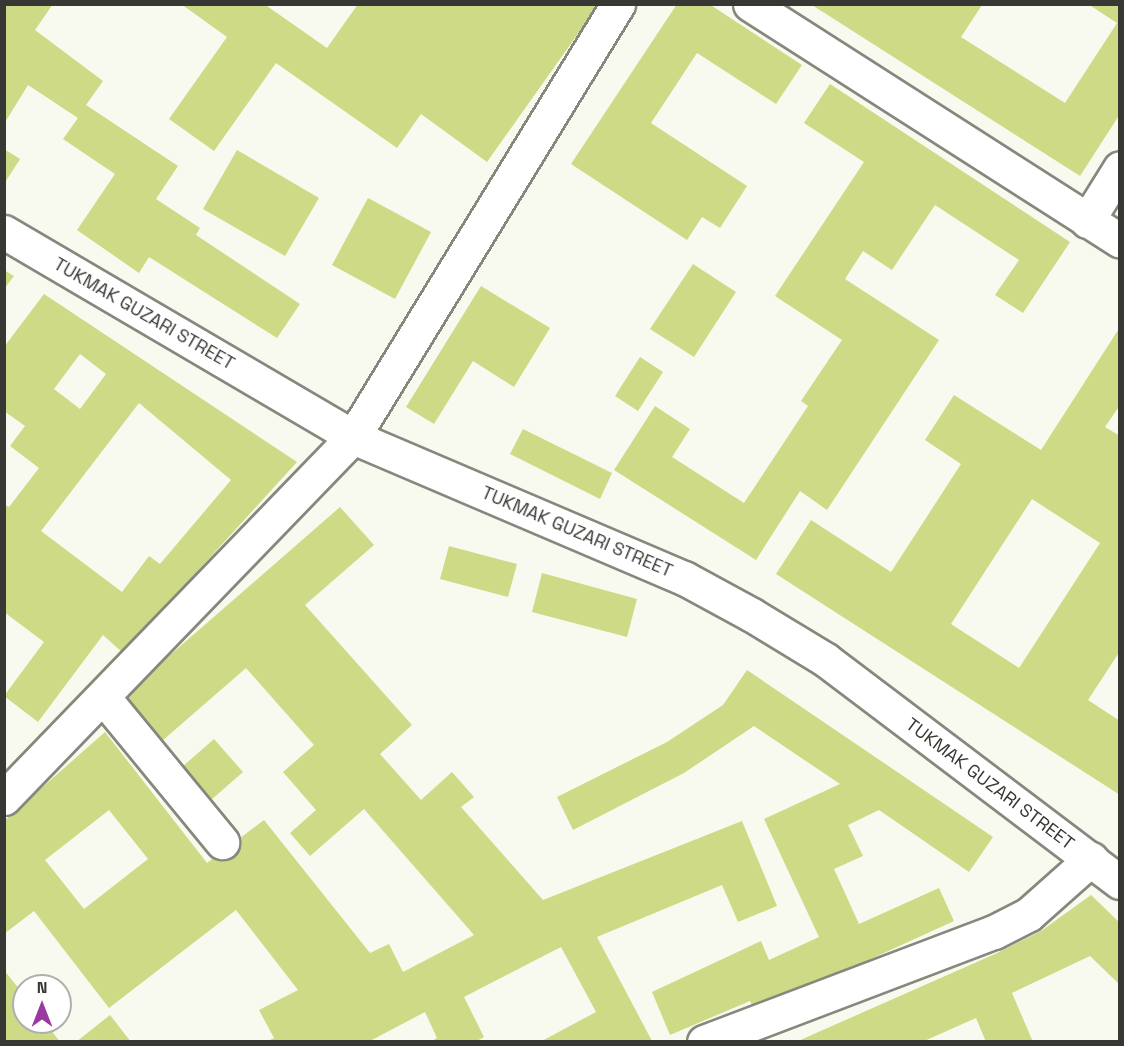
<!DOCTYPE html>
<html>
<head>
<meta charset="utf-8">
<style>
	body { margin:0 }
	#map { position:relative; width:1124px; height:1046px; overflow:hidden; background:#f8faef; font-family:"Space Grotesk",sans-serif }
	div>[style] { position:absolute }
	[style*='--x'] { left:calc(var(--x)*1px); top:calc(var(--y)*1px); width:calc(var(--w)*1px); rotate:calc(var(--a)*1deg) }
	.building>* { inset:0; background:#ceda85 }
	.roads { filter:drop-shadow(2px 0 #86887e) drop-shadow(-2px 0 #86887e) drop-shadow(0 2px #86887e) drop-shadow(0 -2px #86887e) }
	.minor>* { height:33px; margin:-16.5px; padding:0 16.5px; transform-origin:16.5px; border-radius:16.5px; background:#fff }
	span { translate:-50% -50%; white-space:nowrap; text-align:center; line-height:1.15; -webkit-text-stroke:4.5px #fff; paint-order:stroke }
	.street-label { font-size:18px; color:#373833 }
	.frame { position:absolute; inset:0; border:6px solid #373833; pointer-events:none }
	.north { position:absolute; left:12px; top:974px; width:60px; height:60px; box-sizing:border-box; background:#fff; border:2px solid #afafad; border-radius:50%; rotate:0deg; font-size:16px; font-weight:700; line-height:24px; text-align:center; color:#373833 }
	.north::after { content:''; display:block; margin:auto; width:21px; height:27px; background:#9a39a0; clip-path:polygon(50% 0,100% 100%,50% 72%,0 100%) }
</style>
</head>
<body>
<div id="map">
	<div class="building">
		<div style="clip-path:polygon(4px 4px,53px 4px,35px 30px,103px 81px,86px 105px,178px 166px,156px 199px,200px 228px,196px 235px,300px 304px,277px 338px,149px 257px,139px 273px,77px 230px,115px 174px,63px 139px,78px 118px,28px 85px,4px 124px)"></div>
		<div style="clip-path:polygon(181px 4px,264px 4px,327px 48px,358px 4px,599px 4px,487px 162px,421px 114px,397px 148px,276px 63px,214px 151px,169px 119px,227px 37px)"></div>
		<div style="clip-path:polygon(677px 4px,709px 4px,802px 65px,776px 104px,697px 53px,651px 123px,747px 186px,720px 228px,702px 217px,687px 240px,571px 164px)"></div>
		<div style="clip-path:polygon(1088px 4px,1120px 4px,1120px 114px,1080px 176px,812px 5px,982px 5px,961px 37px,1065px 103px,1117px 23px)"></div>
		<div style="clip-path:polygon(830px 84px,1070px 242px,1023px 313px,995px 295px,1019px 260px,935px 205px,892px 270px,863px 251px,845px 279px,939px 340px,827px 510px,800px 491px,756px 560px,614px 470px,655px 406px,690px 429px,672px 457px,744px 503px,808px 406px,801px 401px,842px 340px,775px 296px,864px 162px,804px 123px)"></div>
		<div style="clip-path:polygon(4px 149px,20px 159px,4px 184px)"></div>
		<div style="clip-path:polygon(237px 150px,319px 198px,285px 256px,203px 209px)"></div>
		<div style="clip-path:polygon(368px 198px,431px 232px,395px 299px,332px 265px)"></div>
		<div style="clip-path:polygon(693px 264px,736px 292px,694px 357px,650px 329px)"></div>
		<div style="clip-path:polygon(4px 270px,14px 276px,4px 289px)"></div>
		<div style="clip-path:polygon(481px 286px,550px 328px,514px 387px,473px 361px,434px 424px,406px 407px)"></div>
		<div style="clip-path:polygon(evenodd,44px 294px,297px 462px,123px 653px,103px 635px,38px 722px,4px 696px,44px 642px,4px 612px,4px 504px,9px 507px,39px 468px,10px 446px,25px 426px,4px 411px,4px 347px,44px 294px,80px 354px,106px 374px,80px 409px,54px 389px,80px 354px,44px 294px,139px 403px,231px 480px,160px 564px,149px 556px,122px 592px,41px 531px,139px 403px)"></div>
		<div style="clip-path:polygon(evenodd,1120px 327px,1120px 405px,1105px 427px,1120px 436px,1120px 651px,1088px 700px,1120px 721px,1120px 795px,776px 574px,811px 520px,891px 572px,961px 464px,925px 440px,954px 395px,1041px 450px,1120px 327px,1032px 499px,1100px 543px,1019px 668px,951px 624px,1032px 499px)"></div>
		<div style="clip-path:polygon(640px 357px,663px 372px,638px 411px,615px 396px)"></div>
		<div style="clip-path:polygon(523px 429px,612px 473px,600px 499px,510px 454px)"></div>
		<div style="clip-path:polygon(evenodd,340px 507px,374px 545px,305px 605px,412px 725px,380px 754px,421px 800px,452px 772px,474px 797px,461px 807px,543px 900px,742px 821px,777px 906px,738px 922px,722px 885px,597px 937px,652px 1041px,540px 1042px,596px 1012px,561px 947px,464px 997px,484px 1037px,475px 1042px,430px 1042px,437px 1038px,425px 1012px,368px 1042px,266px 1042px,274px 1038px,259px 1010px,298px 990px,236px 910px,109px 1008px,34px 911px,4px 934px,4px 821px,105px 732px,207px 863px,264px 820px,370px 953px,389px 944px,403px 972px,474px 935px,364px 809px,310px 856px,290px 833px,316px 810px,283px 772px,314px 745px,246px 668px,162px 741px,123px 696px,340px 507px,109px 810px,148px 859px,84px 909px,45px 860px,109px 810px)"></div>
		<div style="clip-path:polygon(449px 546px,517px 564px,508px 597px,440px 579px)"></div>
		<div style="clip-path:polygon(542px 573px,637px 599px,627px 637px,532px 612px)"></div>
		<div style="clip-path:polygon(747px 670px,993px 837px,969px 872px,879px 810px,848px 825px,863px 856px,834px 869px,859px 924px,939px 888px,954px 921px,755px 1012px,750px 1001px,670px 1035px,652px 992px,761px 941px,769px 960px,819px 937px,764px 819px,840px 784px,754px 726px,684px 773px,573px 830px,557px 797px,667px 742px,723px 705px)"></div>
		<div style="clip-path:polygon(214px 739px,243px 772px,211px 800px,182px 767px)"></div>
		<div style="clip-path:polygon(1091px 895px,1120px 923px,1120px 985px,1090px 956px,1012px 993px,1033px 1042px,986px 1042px,976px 1018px,922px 1042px,798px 1041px,995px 954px,1041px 931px)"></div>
		<div style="clip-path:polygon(4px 970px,24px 995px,24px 1022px,45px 1022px,60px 1042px,4px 1042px)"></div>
		<div style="clip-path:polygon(110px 1015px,131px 1042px,76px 1042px)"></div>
	</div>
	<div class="roads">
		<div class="minor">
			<div style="--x:750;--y:4;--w:439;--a:32.6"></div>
			<div style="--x:1087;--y:221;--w:62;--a:-58.1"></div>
			<div style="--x:4;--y:232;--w:405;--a:30.4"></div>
			<div style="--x:353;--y:437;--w:360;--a:23.1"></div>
			<div style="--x:684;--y:578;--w:77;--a:28.6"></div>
			<div style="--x:752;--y:615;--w:87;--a:31.3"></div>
			<div style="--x:826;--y:660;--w:368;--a:37.1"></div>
			<div style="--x:103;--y:697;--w:188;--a:50.6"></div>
			<div style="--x:4;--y:798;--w:502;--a:-45.97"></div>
			<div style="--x:353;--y:437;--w:508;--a:-58.53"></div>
			<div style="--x:704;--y:1042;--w:310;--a:-20.8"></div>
			<div style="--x:994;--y:932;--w:39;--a:-27"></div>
			<div style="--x:1029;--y:914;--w:83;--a:-41.6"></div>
		</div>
	</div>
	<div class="street-label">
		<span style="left:144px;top:314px;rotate:30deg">TUKMAK GUZARI STREET</span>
		<span style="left:577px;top:532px;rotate:23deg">TUKMAK GUZARI STREET</span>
		<span style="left:990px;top:784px;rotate:37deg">TUKMAK GUZARI STREET</span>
	</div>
	<div class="frame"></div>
	<div class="north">N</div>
</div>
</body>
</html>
